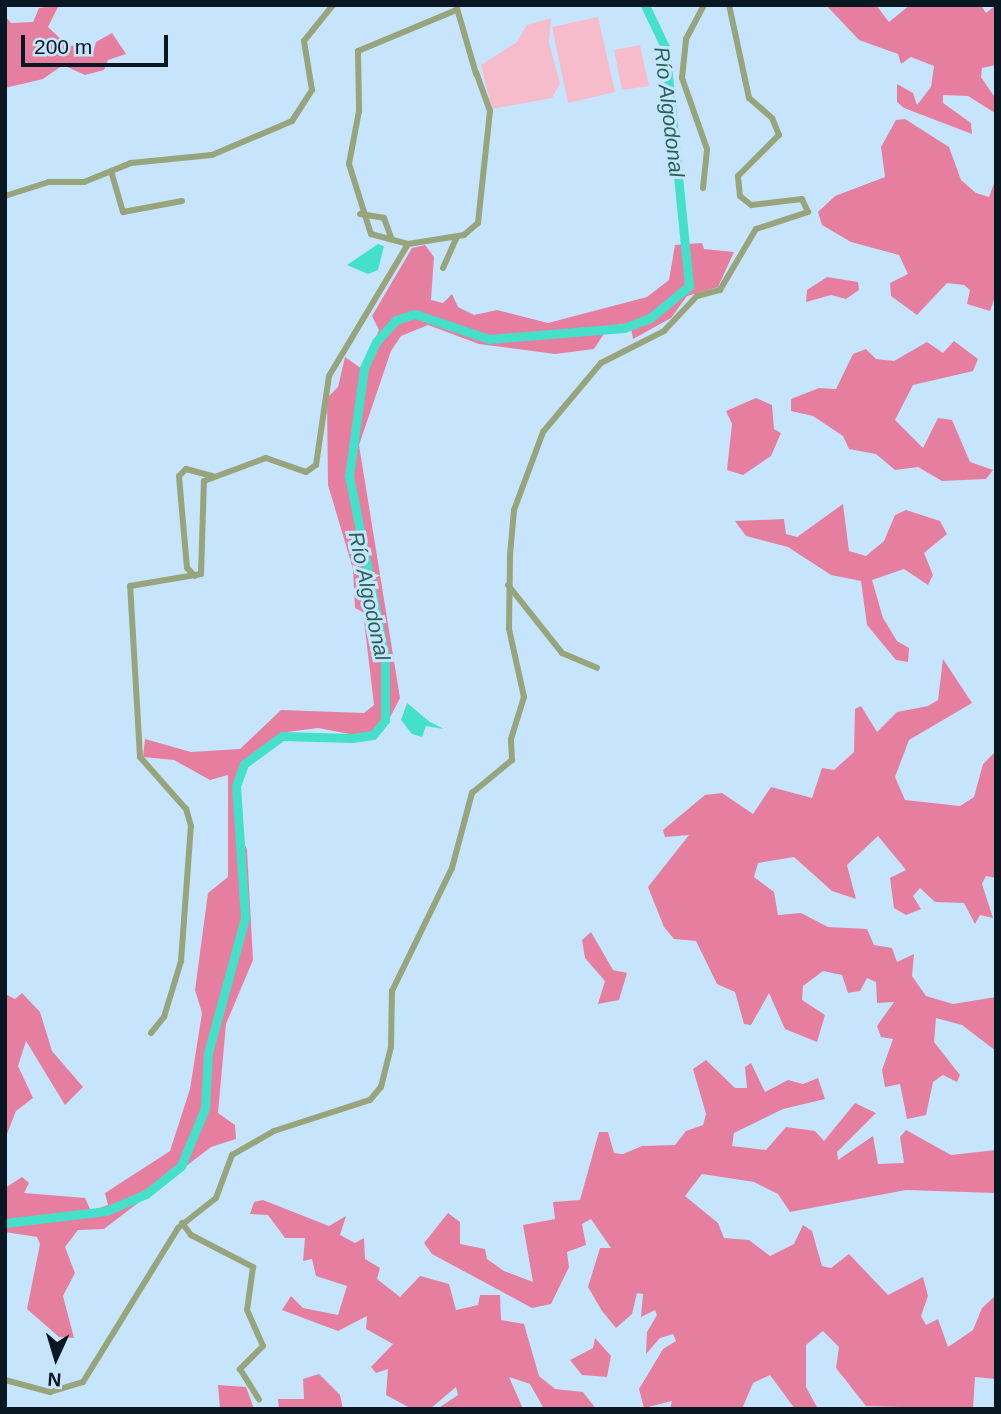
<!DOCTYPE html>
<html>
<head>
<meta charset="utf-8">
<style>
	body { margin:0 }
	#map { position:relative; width:1001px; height:1414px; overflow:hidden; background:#c6e5fd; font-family:Helvetica,sans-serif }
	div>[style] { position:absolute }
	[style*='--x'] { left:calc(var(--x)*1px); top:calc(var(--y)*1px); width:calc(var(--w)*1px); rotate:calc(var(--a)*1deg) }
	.green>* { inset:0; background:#f6bccb }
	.forest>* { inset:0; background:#e67f9f }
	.water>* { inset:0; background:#45e0ca }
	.river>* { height:9px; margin:-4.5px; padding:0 4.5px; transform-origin:4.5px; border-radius:4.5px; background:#45e0ca }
	.minor>* { height:6px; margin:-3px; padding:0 3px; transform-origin:3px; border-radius:3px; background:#98a47b }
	span { translate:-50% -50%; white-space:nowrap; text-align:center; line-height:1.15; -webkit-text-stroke:6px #c6e5fd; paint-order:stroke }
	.water-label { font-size:21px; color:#256258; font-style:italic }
	.frame { position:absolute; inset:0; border:7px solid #091722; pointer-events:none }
	.north { position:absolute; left:21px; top:1323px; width:70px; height:70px; -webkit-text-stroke:5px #c6e5fd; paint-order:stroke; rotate:184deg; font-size:19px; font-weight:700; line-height:28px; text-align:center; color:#091722 }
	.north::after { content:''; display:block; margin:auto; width:24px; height:32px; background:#091722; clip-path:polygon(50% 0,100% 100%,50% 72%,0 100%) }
	.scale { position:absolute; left:21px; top:35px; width:147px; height:32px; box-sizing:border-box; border:4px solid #091722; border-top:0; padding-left:9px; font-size:21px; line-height:24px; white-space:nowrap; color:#091722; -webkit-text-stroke:5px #c6e5fd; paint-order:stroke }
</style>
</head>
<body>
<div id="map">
	<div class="green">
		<div style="clip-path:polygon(598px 17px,615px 92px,568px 103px,552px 27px)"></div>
		<div style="clip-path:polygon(551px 18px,549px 43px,560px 83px,552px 98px,492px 109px,481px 65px,517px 42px,527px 25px)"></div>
		<div style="clip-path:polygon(640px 45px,649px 86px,622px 90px,614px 50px)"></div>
	</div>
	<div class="forest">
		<div style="clip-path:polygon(59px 5px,48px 27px,68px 46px,82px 45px,93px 53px,96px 42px,112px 33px,126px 54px,108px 60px,104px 70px,85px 75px,63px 65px,43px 79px,5px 88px,5px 16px,11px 23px,33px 22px,39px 8px)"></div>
		<div style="clip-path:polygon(826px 5px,876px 5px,889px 22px,910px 5px,981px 5px,986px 13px,996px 5px,996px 65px,982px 68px,981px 77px,996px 99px,995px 113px,968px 96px,943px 95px,943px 103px,971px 123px,972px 134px,904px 108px,897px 102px,897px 84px,913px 93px,917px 105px,931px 87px,934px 66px,911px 57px,901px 64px,898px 54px,859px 40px)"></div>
		<div style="clip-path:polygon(905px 119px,949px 147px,961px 180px,976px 193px,989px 197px,996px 178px,996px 294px,990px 311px,967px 304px,970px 290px,964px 285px,947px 283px,917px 315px,891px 296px,890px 283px,908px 274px,899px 255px,851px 242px,822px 225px,818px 212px,835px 196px,885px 177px,881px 147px,896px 120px)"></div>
		<div style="clip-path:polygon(702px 243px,704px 249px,734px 252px,718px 287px,687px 296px,671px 318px,633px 339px,630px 323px,609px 326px,594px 349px,555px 354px,479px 344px,428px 325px,401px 336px,391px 351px,359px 445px,400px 698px,383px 731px,360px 736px,318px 728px,288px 732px,243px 764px,235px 787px,236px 821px,247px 850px,253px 960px,226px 1024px,218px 1113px,235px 1125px,236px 1139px,211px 1147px,104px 1229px,78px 1230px,65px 1247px,75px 1273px,63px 1296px,74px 1338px,59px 1337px,27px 1309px,40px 1244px,37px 1237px,5px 1232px,5px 1188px,22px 1177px,29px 1183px,24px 1193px,85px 1198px,91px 1211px,108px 1205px,105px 1193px,170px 1151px,190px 1089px,202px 1013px,195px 990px,208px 893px,228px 877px,228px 775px,210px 780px,174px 760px,143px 757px,145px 739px,191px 752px,240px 749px,281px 710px,364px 713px,374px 705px,363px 612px,355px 608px,353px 569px,328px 485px,327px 398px,338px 387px,345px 357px,362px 369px,379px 330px,372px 316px,412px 248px,425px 245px,434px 257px,431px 300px,443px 303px,452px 294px,458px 307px,474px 315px,497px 310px,548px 323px,647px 297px,669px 280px,675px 245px)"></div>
		<div style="clip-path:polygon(827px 277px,858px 282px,859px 290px,846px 299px,831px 295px,806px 302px,807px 290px)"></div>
		<div style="clip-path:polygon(954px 341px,978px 359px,973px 371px,913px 385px,895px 420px,923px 448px,938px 418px,952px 420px,970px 462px,993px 470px,986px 479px,942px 481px,918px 467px,895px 470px,876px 454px,849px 449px,843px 436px,813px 416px,791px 411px,791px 399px,819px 388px,836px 389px,853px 354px,866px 349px,876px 359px,894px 361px,927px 342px,943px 353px)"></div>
		<div style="clip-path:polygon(756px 398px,772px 405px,774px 429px,781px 433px,771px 456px,743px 475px,727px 470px,732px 424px,726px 411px)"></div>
		<div style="clip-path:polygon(843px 504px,849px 551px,866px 556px,884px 541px,895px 515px,906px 510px,940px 521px,947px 534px,924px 553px,933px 575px,928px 585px,904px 569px,872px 580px,883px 618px,897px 641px,909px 648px,908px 662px,896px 660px,867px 625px,861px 581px,831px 575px,788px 547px,746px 536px,735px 521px,784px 519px,786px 534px,797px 537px)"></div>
		<div style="clip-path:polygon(943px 659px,972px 703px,909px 740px,895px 777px,905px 800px,960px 806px,974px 797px,983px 764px,996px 751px,996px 878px,986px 876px,982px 884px,993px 918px,980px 915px,975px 924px,964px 903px,935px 902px,920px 888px,913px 896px,921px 909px,906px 915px,894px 908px,890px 878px,906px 870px,878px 836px,847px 865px,856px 899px,832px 891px,794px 857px,758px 863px,754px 877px,774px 892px,778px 915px,801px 913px,828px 927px,867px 929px,874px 945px,892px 948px,897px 962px,914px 954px,912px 976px,926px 996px,953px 1004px,996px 997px,996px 1051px,962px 1025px,936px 1018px,934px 1042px,960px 1075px,957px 1082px,943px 1075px,933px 1082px,926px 1115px,907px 1119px,900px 1084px,885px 1087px,882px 1070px,893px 1039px,881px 1037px,877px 1026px,894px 1002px,877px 1003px,876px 982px,867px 978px,860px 991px,848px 993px,842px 975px,823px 971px,803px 986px,802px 1000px,825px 1015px,817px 1042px,785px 1029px,769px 993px,751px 1025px,744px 1024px,735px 992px,717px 984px,696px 941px,674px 939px,664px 927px,648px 887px,689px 835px,665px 837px,663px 830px,705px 795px,722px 793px,753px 814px,771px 787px,812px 798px,822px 768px,834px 770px,854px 752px,855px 709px,861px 706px,877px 732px,897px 712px,928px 706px,938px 700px)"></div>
		<div style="clip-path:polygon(591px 932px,613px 970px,627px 973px,619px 1000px,598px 1004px,605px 981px,585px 958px,582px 940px)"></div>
		<div style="clip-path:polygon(22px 993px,40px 1012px,52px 1051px,83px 1087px,65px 1105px,26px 1041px,18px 1066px,33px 1098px,16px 1111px,5px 1139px,5px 994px,15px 999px)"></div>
		<div style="clip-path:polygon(706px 1060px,735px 1088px,747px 1088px,745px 1067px,751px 1063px,765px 1092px,788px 1080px,803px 1084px,818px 1078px,825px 1099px,783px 1109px,734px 1133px,732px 1146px,766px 1150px,786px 1127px,815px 1131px,824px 1141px,855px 1103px,876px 1113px,837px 1152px,838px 1160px,873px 1136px,878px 1164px,904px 1163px,900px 1137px,906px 1130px,951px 1155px,996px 1150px,994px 1193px,906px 1190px,790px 1212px,778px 1194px,754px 1182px,702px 1174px,685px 1196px,718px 1223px,724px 1238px,749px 1240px,770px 1256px,794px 1244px,803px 1225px,812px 1231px,822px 1266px,831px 1268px,849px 1254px,888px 1295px,923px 1277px,928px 1296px,921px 1316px,926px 1325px,938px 1319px,948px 1347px,973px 1330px,982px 1308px,996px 1295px,996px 1379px,975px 1377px,973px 1409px,866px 1406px,836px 1368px,839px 1347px,823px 1331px,806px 1345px,806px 1387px,818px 1409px,795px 1409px,770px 1375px,753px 1383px,742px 1409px,670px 1409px,672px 1401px,644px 1408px,639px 1389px,663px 1349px,676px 1341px,673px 1334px,660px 1338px,646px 1354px,647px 1332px,657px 1315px,655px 1310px,641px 1317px,643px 1294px,637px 1293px,632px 1314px,616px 1328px,602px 1311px,588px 1287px,600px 1248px,611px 1248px,591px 1219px,582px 1224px,586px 1245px,567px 1252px,569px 1267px,551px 1304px,532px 1308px,432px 1254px,424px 1243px,448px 1213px,460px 1222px,460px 1244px,485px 1249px,487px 1259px,504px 1271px,533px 1282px,523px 1225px,555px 1219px,553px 1202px,580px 1200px,599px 1132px,608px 1132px,614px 1153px,623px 1154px,642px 1146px,675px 1145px,686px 1131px,703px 1125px,706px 1114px,693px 1069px)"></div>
		<div style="clip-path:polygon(263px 1200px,329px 1226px,346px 1216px,340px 1235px,355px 1243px,364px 1238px,365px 1259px,380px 1268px,377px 1279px,400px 1297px,420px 1276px,449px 1284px,456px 1310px,478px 1305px,480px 1295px,500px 1295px,501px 1320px,524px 1324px,539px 1376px,555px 1389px,583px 1392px,596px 1409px,544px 1409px,530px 1384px,509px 1377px,523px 1409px,437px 1409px,458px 1395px,456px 1387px,430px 1409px,412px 1409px,386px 1395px,388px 1369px,376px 1373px,371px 1367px,393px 1344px,366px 1329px,367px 1316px,338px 1331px,282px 1310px,291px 1296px,303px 1308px,338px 1315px,347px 1286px,316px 1276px,312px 1259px,303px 1261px,305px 1238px,285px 1238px,268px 1215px,250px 1214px,254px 1202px)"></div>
		<div style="clip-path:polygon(595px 1338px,611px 1356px,607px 1377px,582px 1375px,570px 1360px,593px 1348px)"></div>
		<div style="clip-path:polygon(319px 1374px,340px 1395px,343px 1409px,279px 1409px,278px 1399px,304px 1399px,303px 1379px)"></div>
		<div style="clip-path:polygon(218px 1385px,246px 1387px,254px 1409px,220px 1409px)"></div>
	</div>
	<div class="water">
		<div style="clip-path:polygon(378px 244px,384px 246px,378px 270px,368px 274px,347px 265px)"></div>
		<div style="clip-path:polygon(407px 703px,430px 722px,444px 729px,426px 726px,422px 737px,412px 734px,401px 720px)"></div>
	</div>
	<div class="river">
		<div style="--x:5;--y:1223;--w:102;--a:-6.8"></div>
		<div style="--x:106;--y:1211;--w:43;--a:-23"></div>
		<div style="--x:146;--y:1194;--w:45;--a:-38.7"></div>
		<div style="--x:181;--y:1166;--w:63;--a:-67.5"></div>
		<div style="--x:205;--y:1108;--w:55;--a:-86.9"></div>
		<div style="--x:208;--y:1053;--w:140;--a:-74.7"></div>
		<div style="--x:245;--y:918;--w:132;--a:-93.9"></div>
		<div style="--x:236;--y:786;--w:23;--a:-70"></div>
		<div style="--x:244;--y:764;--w:47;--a:-36.4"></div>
		<div style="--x:282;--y:736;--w:70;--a:1.6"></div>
		<div style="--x:352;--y:738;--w:21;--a:-8"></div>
		<div style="--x:373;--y:735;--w:19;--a:-51"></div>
		<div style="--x:385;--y:720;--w:63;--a:-90"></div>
		<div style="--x:385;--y:657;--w:185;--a:-101.2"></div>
		<div style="--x:349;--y:476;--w:109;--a:-82.1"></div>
		<div style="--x:364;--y:368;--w:29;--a:-65"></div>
		<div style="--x:376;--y:342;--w:30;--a:-48"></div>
		<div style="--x:396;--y:320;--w:20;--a:-18"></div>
		<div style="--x:415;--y:314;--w:78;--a:18.7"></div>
		<div style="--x:489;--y:339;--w:135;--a:-4.7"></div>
		<div style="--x:624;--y:328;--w:28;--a:-21"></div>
		<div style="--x:650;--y:318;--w:50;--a:-39.4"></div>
		<div style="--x:689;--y:286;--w:240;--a:-95.7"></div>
		<div style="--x:665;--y:47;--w:47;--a:-115.5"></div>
	</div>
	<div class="minor">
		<div style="--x:456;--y:5;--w:72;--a:73.8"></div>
		<div style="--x:454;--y:11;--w:104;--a:157.4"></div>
		<div style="--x:358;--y:51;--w:60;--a:89"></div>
		<div style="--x:359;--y:111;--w:54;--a:100.7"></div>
		<div style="--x:349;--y:164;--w:73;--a:72.6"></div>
		<div style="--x:371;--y:234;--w:38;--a:15"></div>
		<div style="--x:408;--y:244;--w:57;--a:-9.1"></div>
		<div style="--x:464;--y:235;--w:18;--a:-41"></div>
		<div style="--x:478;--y:223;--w:113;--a:-83.9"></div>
		<div style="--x:490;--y:111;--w:41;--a:-109.7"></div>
		<div style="--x:111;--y:171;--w:43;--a:73.7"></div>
		<div style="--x:123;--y:212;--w:60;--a:-10.6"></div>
		<div style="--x:703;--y:188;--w:39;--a:-84"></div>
		<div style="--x:707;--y:149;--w:75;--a:-109.4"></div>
		<div style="--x:682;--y:78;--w:39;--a:-84"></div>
		<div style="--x:686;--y:39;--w:38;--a:-62"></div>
		<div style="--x:5;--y:196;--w:46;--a:-17.7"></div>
		<div style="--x:49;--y:182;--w:35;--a:0"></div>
		<div style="--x:84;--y:182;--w:51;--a:-22"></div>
		<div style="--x:131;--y:163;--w:81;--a:-5.6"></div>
		<div style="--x:212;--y:155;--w:87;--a:-23"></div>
		<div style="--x:292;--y:121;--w:37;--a:-57"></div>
		<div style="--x:312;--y:90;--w:50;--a:-99.3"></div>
		<div style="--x:304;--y:41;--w:46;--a:-51.1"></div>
		<div style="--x:360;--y:214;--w:24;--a:9"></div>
		<div style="--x:384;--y:218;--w:20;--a:70"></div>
		<div style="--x:443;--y:268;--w:34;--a:-66"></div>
		<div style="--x:195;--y:576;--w:11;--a:-135"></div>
		<div style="--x:187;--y:568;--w:92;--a:-95"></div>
		<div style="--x:179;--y:476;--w:10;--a:-45"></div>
		<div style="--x:186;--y:469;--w:27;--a:15"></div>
		<div style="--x:508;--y:585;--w:87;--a:51.5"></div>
		<div style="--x:562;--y:653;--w:38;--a:23"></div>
		<div style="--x:151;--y:1033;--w:21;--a:-51"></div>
		<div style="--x:164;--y:1017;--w:59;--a:-73.1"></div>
		<div style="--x:181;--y:961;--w:135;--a:-85.8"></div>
		<div style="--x:191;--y:826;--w:18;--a:-106"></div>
		<div style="--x:186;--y:809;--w:69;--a:-131.5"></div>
		<div style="--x:140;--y:757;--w:171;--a:-93.3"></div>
		<div style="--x:130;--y:586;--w:72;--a:-9.6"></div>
		<div style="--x:201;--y:574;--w:93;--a:-88.2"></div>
		<div style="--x:204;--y:481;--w:66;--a:-20.4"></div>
		<div style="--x:266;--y:458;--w:42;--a:19.3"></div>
		<div style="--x:306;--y:472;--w:12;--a:-35"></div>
		<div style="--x:316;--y:465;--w:90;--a:-81.7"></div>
		<div style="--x:329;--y:376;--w:154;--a:-59.1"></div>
		<div style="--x:182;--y:1223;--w:15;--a:53"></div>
		<div style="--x:191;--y:1235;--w:70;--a:27.3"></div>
		<div style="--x:253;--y:1267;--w:43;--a:97.9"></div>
		<div style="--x:247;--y:1310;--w:39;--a:66"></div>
		<div style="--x:263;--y:1346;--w:33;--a:135"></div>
		<div style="--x:240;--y:1369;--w:36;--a:58"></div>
		<div style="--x:5;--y:1380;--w:47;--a:14.9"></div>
		<div style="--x:50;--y:1392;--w:34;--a:-17"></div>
		<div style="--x:83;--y:1382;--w:181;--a:-58.3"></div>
		<div style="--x:178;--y:1228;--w:48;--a:-38.3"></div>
		<div style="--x:216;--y:1198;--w:46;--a:-69.6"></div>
		<div style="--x:232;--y:1155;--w:48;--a:-29.7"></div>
		<div style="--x:274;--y:1131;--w:101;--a:-17.9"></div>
		<div style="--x:370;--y:1100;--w:17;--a:-50"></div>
		<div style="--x:381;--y:1087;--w:41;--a:-76"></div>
		<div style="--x:391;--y:1047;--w:56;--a:-89"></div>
		<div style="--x:392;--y:991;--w:137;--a:-64"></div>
		<div style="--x:452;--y:868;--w:78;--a:-75.1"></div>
		<div style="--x:472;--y:793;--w:52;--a:-39.5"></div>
		<div style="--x:512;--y:760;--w:21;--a:-93"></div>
		<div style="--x:511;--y:739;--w:44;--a:-72.8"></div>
		<div style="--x:524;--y:697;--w:70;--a:-102.4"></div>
		<div style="--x:509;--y:629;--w:74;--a:-89.2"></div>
		<div style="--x:510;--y:555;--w:45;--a:-84.9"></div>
		<div style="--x:514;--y:510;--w:83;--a:-69.6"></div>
		<div style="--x:543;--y:432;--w:90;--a:-50"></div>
		<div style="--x:601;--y:363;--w:71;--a:-26.9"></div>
		<div style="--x:664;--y:331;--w:48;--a:-46.7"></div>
		<div style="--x:697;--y:296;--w:24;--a:-15"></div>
		<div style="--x:720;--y:290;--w:71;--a:-59.5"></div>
		<div style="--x:756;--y:229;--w:55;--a:-18.1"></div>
		<div style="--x:808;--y:212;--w:14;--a:-115"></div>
		<div style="--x:802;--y:199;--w:51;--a:173.3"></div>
		<div style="--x:751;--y:205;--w:14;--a:-141"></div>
		<div style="--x:740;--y:196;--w:20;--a:-96"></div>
		<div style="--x:738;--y:176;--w:58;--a:-45"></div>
		<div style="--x:779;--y:135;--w:18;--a:-112"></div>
		<div style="--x:772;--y:118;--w:30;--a:-139"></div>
		<div style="--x:749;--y:98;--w:95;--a:-102.1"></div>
	</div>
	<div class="water-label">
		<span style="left:669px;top:112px;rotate:83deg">Río Algodonal</span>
		<span style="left:369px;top:596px;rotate:78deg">Río Algodonal</span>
	</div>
	<div class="frame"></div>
	<div class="north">N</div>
	<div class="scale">200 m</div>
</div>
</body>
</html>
